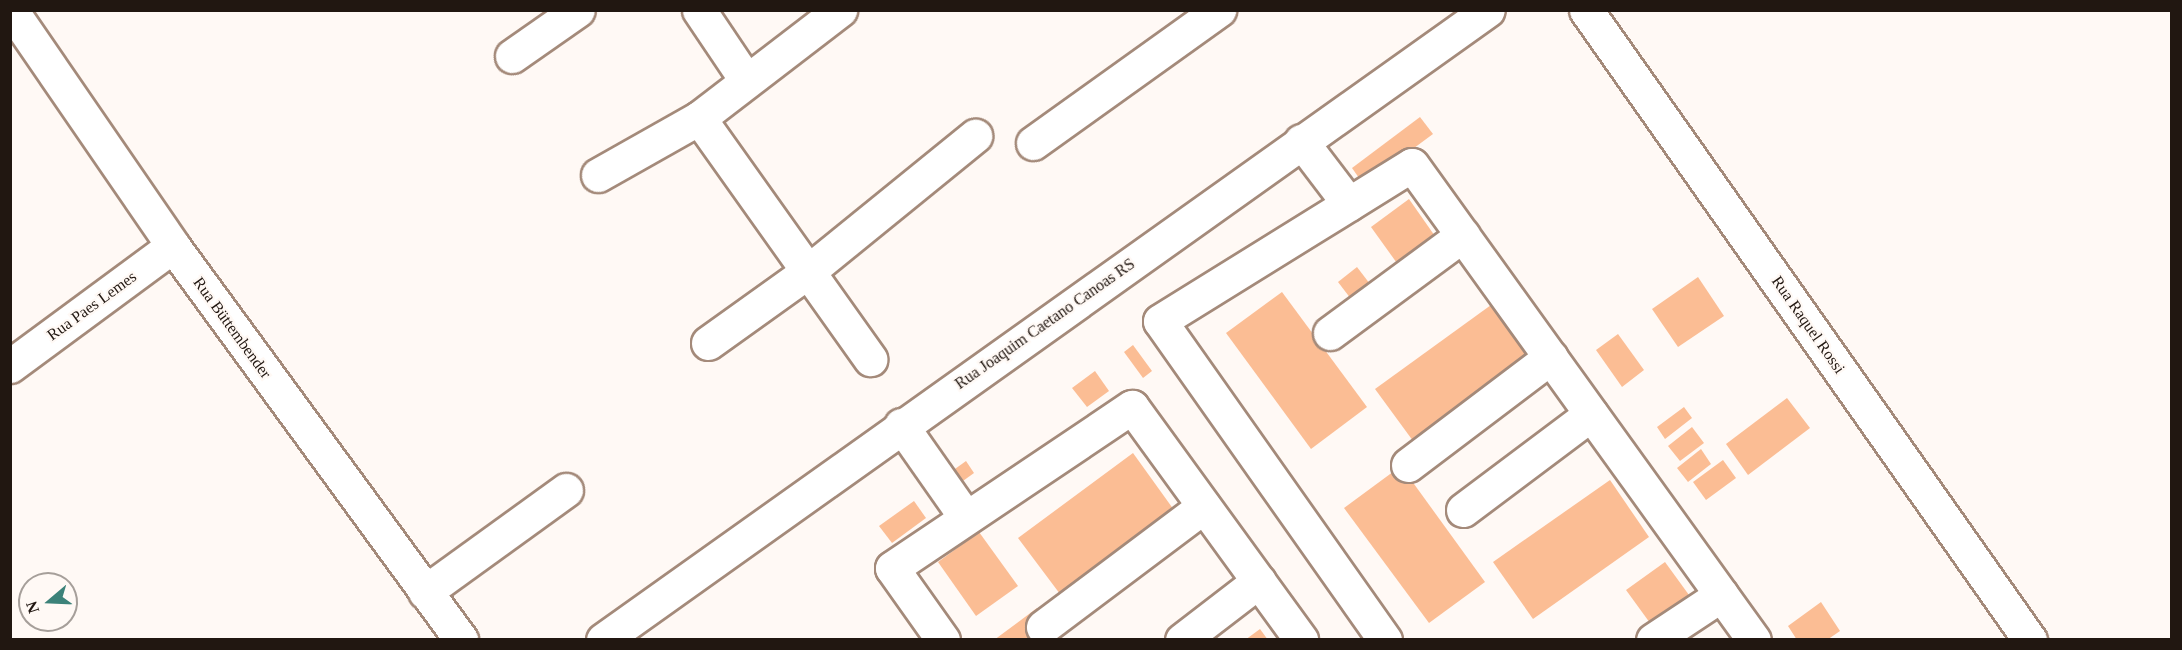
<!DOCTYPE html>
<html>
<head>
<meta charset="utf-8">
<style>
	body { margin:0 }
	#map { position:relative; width:2182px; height:650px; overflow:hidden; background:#fff9f5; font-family:Georgia,serif }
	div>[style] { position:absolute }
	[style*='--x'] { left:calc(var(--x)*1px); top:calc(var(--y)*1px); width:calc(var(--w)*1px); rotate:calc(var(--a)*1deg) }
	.building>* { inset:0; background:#fbbd94 }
	.roads { filter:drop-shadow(2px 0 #a48a7a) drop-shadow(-2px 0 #a48a7a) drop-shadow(0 2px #a48a7a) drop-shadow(0 -2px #a48a7a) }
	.minor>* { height:33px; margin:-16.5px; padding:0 16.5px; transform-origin:16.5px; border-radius:16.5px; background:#fff }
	span { translate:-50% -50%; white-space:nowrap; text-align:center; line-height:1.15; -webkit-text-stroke:4.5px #fff9f5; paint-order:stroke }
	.street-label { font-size:16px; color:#211711 }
	.frame { position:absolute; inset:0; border:12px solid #211711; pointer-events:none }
	.north { position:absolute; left:18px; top:572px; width:60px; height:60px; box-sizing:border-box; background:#fff9f5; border:2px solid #a69f9a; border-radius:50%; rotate:251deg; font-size:16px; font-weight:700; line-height:24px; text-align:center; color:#211711 }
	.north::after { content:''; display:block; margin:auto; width:21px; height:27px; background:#3c8279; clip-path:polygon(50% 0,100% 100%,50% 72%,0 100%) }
</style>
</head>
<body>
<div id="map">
	<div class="building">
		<div style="clip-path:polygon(1420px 117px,1433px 134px,1364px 185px,1352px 168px)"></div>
		<div style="clip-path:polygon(1409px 199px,1437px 239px,1399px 266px,1371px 227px)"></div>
		<div style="clip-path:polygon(1357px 267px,1370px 284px,1351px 299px,1338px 282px)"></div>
		<div style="clip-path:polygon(1698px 277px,1724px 316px,1678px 347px,1652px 309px)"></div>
		<div style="clip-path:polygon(1282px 292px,1367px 407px,1311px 449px,1226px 333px)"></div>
		<div style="clip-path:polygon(1491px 305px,1531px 361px,1416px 445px,1375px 389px)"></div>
		<div style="clip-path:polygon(1618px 334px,1644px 370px,1622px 387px,1596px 350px)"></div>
		<div style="clip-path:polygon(1133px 345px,1152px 371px,1143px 378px,1124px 352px)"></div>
		<div style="clip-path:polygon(1095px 371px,1109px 391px,1087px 407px,1072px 388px)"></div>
		<div style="clip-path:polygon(1787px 398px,1810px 428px,1748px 475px,1726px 444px)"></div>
		<div style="clip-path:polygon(1684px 407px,1692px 418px,1665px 439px,1657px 427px)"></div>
		<div style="clip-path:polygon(1692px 427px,1704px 443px,1680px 461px,1668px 446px)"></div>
		<div style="clip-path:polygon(1701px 449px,1711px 464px,1688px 482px,1677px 468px)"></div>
		<div style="clip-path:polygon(1133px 453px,1174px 510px,1060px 594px,1018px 538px)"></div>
		<div style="clip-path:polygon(1723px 460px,1736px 478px,1706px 500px,1693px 482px)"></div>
		<div style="clip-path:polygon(966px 461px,974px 473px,956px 486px,948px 474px)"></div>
		<div style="clip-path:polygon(1401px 466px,1485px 582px,1429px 623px,1344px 508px)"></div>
		<div style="clip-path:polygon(1610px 480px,1649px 537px,1533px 619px,1493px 562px)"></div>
		<div style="clip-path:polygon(914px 501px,926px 518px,892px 543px,879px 526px)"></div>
		<div style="clip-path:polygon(979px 532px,1018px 586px,976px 616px,938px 562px)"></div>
		<div style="clip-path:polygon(1665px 562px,1689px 595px,1650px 623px,1626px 590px)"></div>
		<div style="clip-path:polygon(1821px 602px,1840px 631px,1827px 640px,1797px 640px,1788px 626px)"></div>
		<div style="clip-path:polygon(1037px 608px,1060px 640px,994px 640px)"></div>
		<div style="clip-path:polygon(1260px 629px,1268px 640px,1245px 640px)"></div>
	</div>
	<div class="roads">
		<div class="minor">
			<div style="--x:11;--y:10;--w:286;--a:55.5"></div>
			<div style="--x:173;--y:246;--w:488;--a:53.8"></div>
			<div style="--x:699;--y:10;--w:84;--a:56.1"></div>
			<div style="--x:1586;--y:10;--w:771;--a:54.83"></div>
			<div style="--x:512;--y:56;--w:80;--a:-34.9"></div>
			<div style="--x:699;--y:118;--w:296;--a:54.6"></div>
			<div style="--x:1301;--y:141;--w:79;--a:52.7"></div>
			<div style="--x:1033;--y:143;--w:229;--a:-35.6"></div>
			<div style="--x:598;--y:175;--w:116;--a:-29.4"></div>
			<div style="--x:699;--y:118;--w:178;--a:-37.5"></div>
			<div style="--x:1330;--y:333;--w:165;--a:-36.4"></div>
			<div style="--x:708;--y:343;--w:125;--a:-35.6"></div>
			<div style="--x:810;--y:270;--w:213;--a:-39.1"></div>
			<div style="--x:10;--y:366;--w:202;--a:-36.4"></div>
			<div style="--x:901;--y:425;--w:113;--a:55"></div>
			<div style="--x:1408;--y:465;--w:179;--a:-37.1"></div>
			<div style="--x:1463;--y:510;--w:160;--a:-36.9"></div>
			<div style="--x:425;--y:592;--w:174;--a:-35.9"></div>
			<div style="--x:1043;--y:627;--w:201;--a:-36.9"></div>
			<div style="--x:603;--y:640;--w:1086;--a:-35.45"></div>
			<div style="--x:943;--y:640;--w:88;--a:-125.3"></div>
			<div style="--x:892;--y:568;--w:289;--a:-33.9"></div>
			<div style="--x:1132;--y:407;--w:288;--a:54"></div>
			<div style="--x:1182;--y:640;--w:97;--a:-37.5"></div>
			<div style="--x:1385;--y:640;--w:390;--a:-125.2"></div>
			<div style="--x:1160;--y:321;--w:296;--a:-31.8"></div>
			<div style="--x:1412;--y:165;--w:585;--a:54.25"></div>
			<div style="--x:1653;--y:640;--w:82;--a:-33.5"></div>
		</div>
	</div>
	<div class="street-label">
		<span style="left:92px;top:306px;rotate:-36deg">Rua Paes Lemes</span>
		<span style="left:1045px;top:324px;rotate:-35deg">Rua Joaquim Caetano Canoas RS</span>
		<span style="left:1808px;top:325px;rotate:55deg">Rua Raquel Rossi</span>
		<span style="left:232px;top:328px;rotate:54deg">Rua Büttembender</span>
	</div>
	<div class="frame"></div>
	<div class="north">N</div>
</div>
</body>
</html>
